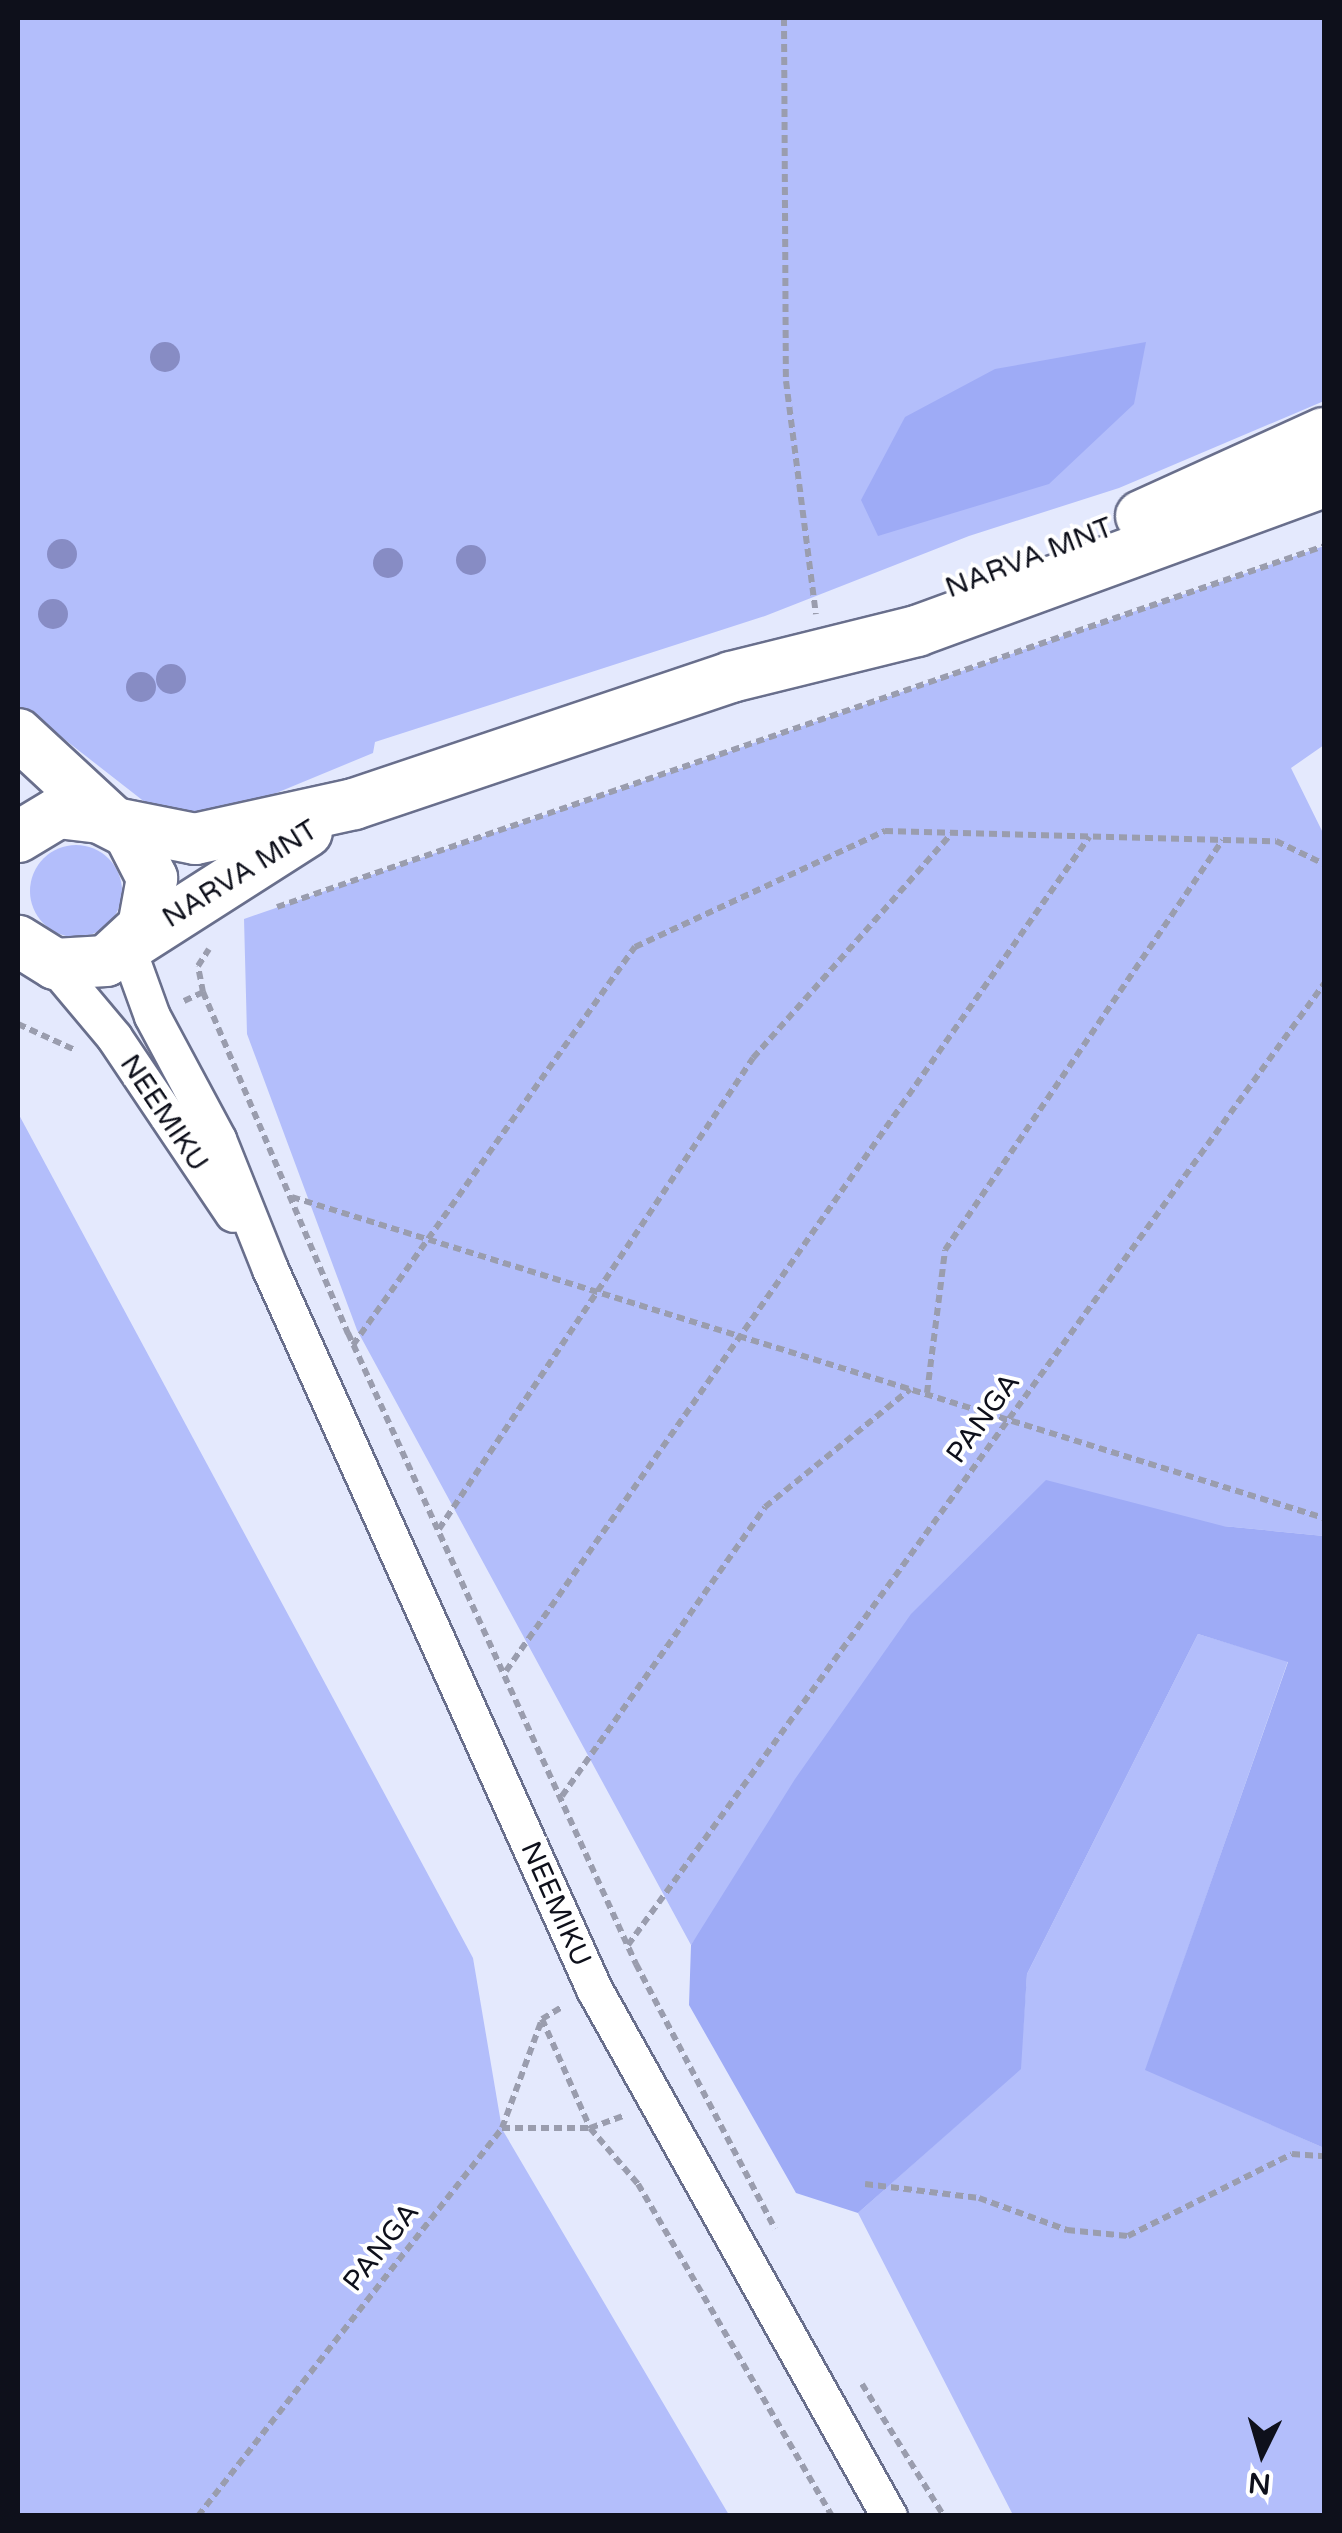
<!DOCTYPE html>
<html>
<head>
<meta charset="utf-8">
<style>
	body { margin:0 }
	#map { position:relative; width:1342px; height:2533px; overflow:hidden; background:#e4e9fd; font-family:"Varela Round",sans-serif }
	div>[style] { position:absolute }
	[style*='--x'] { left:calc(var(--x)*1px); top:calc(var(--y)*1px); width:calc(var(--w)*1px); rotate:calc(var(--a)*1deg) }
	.green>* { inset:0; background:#b3befb }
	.round { border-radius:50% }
	.forest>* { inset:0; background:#9eabf6 }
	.path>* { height:6px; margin-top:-3px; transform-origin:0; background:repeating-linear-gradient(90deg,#9a9dae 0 8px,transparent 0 13px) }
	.roads { filter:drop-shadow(2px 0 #696f8c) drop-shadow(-2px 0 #696f8c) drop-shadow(0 2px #696f8c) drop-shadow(0 -2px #696f8c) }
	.street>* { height:35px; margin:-17.5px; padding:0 17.5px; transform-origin:17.5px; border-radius:17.5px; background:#fff }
	.secondary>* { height:50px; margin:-25px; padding:0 25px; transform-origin:25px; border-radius:25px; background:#fff }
	.trees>* { width:30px; height:30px; margin:-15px; border-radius:50%; background:#878cc4 }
	span { translate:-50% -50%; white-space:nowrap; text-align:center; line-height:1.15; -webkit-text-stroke:8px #fff; paint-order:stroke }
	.street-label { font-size:28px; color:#0e101b }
	.frame { position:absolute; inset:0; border:20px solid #0e101b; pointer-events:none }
	.north { position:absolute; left:1212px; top:2403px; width:100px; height:100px; -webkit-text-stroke:8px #fff; paint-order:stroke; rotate:185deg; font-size:28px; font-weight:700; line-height:40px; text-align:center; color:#0e101b }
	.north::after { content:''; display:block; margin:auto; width:35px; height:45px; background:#0e101b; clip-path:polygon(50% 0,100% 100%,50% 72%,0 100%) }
</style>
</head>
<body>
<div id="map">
	<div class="green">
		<div style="clip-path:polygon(18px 18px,1324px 18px,1324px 401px,1119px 488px,969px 536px,765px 616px,375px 742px,373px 753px,228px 813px,184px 814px,146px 803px,41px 721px,33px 725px,18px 705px)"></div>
		<div style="clip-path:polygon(1324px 546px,1324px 745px,1291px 768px,1324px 835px,1324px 1536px,1223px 1526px,723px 1901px,691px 1945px,357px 1330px,247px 1034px,244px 919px)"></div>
		<div class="round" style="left:30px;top:845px;width:92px;height:92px"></div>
		<div style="clip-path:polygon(18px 1113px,473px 1958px,502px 2129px,729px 2515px,18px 2515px)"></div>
		<div style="clip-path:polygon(1198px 1634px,1288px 1661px,1146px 2069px,1324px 2148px,1324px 2515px,1013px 2515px,858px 2213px,1020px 2069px,1027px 1974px)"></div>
	</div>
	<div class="forest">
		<div style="clip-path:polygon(1146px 342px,1134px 404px,1049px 484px,878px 536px,861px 500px,905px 417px,995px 369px)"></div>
		<div style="clip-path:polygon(1046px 1480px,1223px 1526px,1324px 1536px,1324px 2148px,1145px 2070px,1288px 1662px,1198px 1634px,1027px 1974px,1021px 2069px,858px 2213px,796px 2193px,689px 2005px,691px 1945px,795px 1779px,911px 1614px)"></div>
	</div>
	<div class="path">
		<div style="--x:784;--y:18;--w:363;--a:89.7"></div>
		<div style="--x:786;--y:381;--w:235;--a:82.7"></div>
		<div style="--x:277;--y:907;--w:1107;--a:-19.02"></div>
		<div style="--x:203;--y:992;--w:371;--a:67"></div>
		<div style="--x:348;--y:1333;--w:694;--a:65.47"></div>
		<div style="--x:636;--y:1964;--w:299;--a:62.3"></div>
		<div style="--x:184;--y:1001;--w:21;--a:-25"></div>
		<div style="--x:203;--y:992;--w:26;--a:-101"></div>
		<div style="--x:198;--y:966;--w:20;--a:-57"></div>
		<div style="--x:18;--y:1024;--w:63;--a:24.5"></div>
		<div style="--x:292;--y:1197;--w:1081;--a:17.28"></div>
		<div style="--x:353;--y:1345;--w:488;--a:-54.7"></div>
		<div style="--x:635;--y:947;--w:276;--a:-24.9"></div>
		<div style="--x:885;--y:831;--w:391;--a:1.5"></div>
		<div style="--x:1276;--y:841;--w:53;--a:25.6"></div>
		<div style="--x:927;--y:1393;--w:144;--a:-82.8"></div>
		<div style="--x:945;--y:1250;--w:495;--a:-55.9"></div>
		<div style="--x:439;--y:1529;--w:566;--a:-56.31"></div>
		<div style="--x:753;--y:1058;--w:299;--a:-48.5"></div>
		<div style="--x:506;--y:1671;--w:1018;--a:-55.04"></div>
		<div style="--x:562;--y:1796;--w:353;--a:-54.9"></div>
		<div style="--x:765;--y:1507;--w:187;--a:-39.1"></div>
		<div style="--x:628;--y:1945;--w:1187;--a:-54.09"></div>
		<div style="--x:542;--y:2019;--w:119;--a:66.2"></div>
		<div style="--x:590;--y:2128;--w:74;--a:49.4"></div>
		<div style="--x:638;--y:2184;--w:385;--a:59.7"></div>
		<div style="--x:502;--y:2128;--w:116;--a:-69.8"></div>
		<div style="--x:542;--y:2019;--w:23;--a:-31"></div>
		<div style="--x:865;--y:2184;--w:115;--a:7"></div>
		<div style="--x:979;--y:2198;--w:94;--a:20"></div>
		<div style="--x:1067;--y:2230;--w:61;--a:5.6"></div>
		<div style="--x:1128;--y:2236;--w:183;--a:-26.6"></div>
		<div style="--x:1292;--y:2154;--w:32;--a:4"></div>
		<div style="--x:862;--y:2384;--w:155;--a:58.2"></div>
		<div style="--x:198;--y:2516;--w:493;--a:-51.9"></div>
		<div style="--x:502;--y:2128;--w:88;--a:0"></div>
		<div style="--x:590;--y:2128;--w:37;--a:-20"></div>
	</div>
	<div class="roads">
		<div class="street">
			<div style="--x:127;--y:947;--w:73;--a:70.1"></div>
			<div style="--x:152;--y:1016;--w:140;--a:61.8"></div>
			<div style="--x:218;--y:1139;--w:140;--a:68.2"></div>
			<div style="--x:270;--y:1269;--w:790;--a:65.77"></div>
			<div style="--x:594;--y:1989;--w:604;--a:60.76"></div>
			<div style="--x:52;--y:963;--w:97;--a:50"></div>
			<div style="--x:114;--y:1037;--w:213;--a:56.1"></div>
		</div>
		<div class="secondary">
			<div style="--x:1141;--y:516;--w:201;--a:-24.4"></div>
			<div style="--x:18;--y:734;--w:129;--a:42.8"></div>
			<div style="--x:115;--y:823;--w:82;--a:11.3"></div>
			<div style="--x:195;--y:839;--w:163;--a:-12.4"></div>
			<div style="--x:354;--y:804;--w:398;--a:-18.6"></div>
			<div style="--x:731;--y:677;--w:192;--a:-13.9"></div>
			<div style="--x:917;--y:631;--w:433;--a:-20.1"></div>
			<div style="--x:18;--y:837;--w:47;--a:-31"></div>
			<div style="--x:58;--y:813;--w:42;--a:6.8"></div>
			<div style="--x:100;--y:818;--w:33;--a:27"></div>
			<div style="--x:129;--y:833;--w:51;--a:62.9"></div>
			<div style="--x:152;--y:878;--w:50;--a:100.4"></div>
			<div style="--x:143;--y:927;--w:50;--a:137.4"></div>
			<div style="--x:106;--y:961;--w:51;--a:176.6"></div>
			<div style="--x:55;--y:964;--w:44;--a:-148.1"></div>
			<div style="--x:130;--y:945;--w:210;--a:-32.6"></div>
		</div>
	</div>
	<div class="trees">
		<div style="left:165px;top:357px"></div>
		<div style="left:62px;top:554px"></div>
		<div style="left:471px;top:560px"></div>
		<div style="left:388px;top:563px"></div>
		<div style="left:53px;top:614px"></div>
		<div style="left:171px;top:679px"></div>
		<div style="left:141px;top:687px"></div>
	</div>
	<div class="street-label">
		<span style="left:1029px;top:558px;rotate:-21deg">NARVA MNT</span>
		<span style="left:240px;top:874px;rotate:-32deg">NARVA MNT</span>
		<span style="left:164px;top:1113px;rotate:56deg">NEEMIKU</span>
		<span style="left:983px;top:1418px;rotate:-54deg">PANGA</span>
		<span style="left:556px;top:1904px;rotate:66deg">NEEMIKU</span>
		<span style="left:381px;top:2247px;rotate:-52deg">PANGA</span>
	</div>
	<div class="frame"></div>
	<div class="north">N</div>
</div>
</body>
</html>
